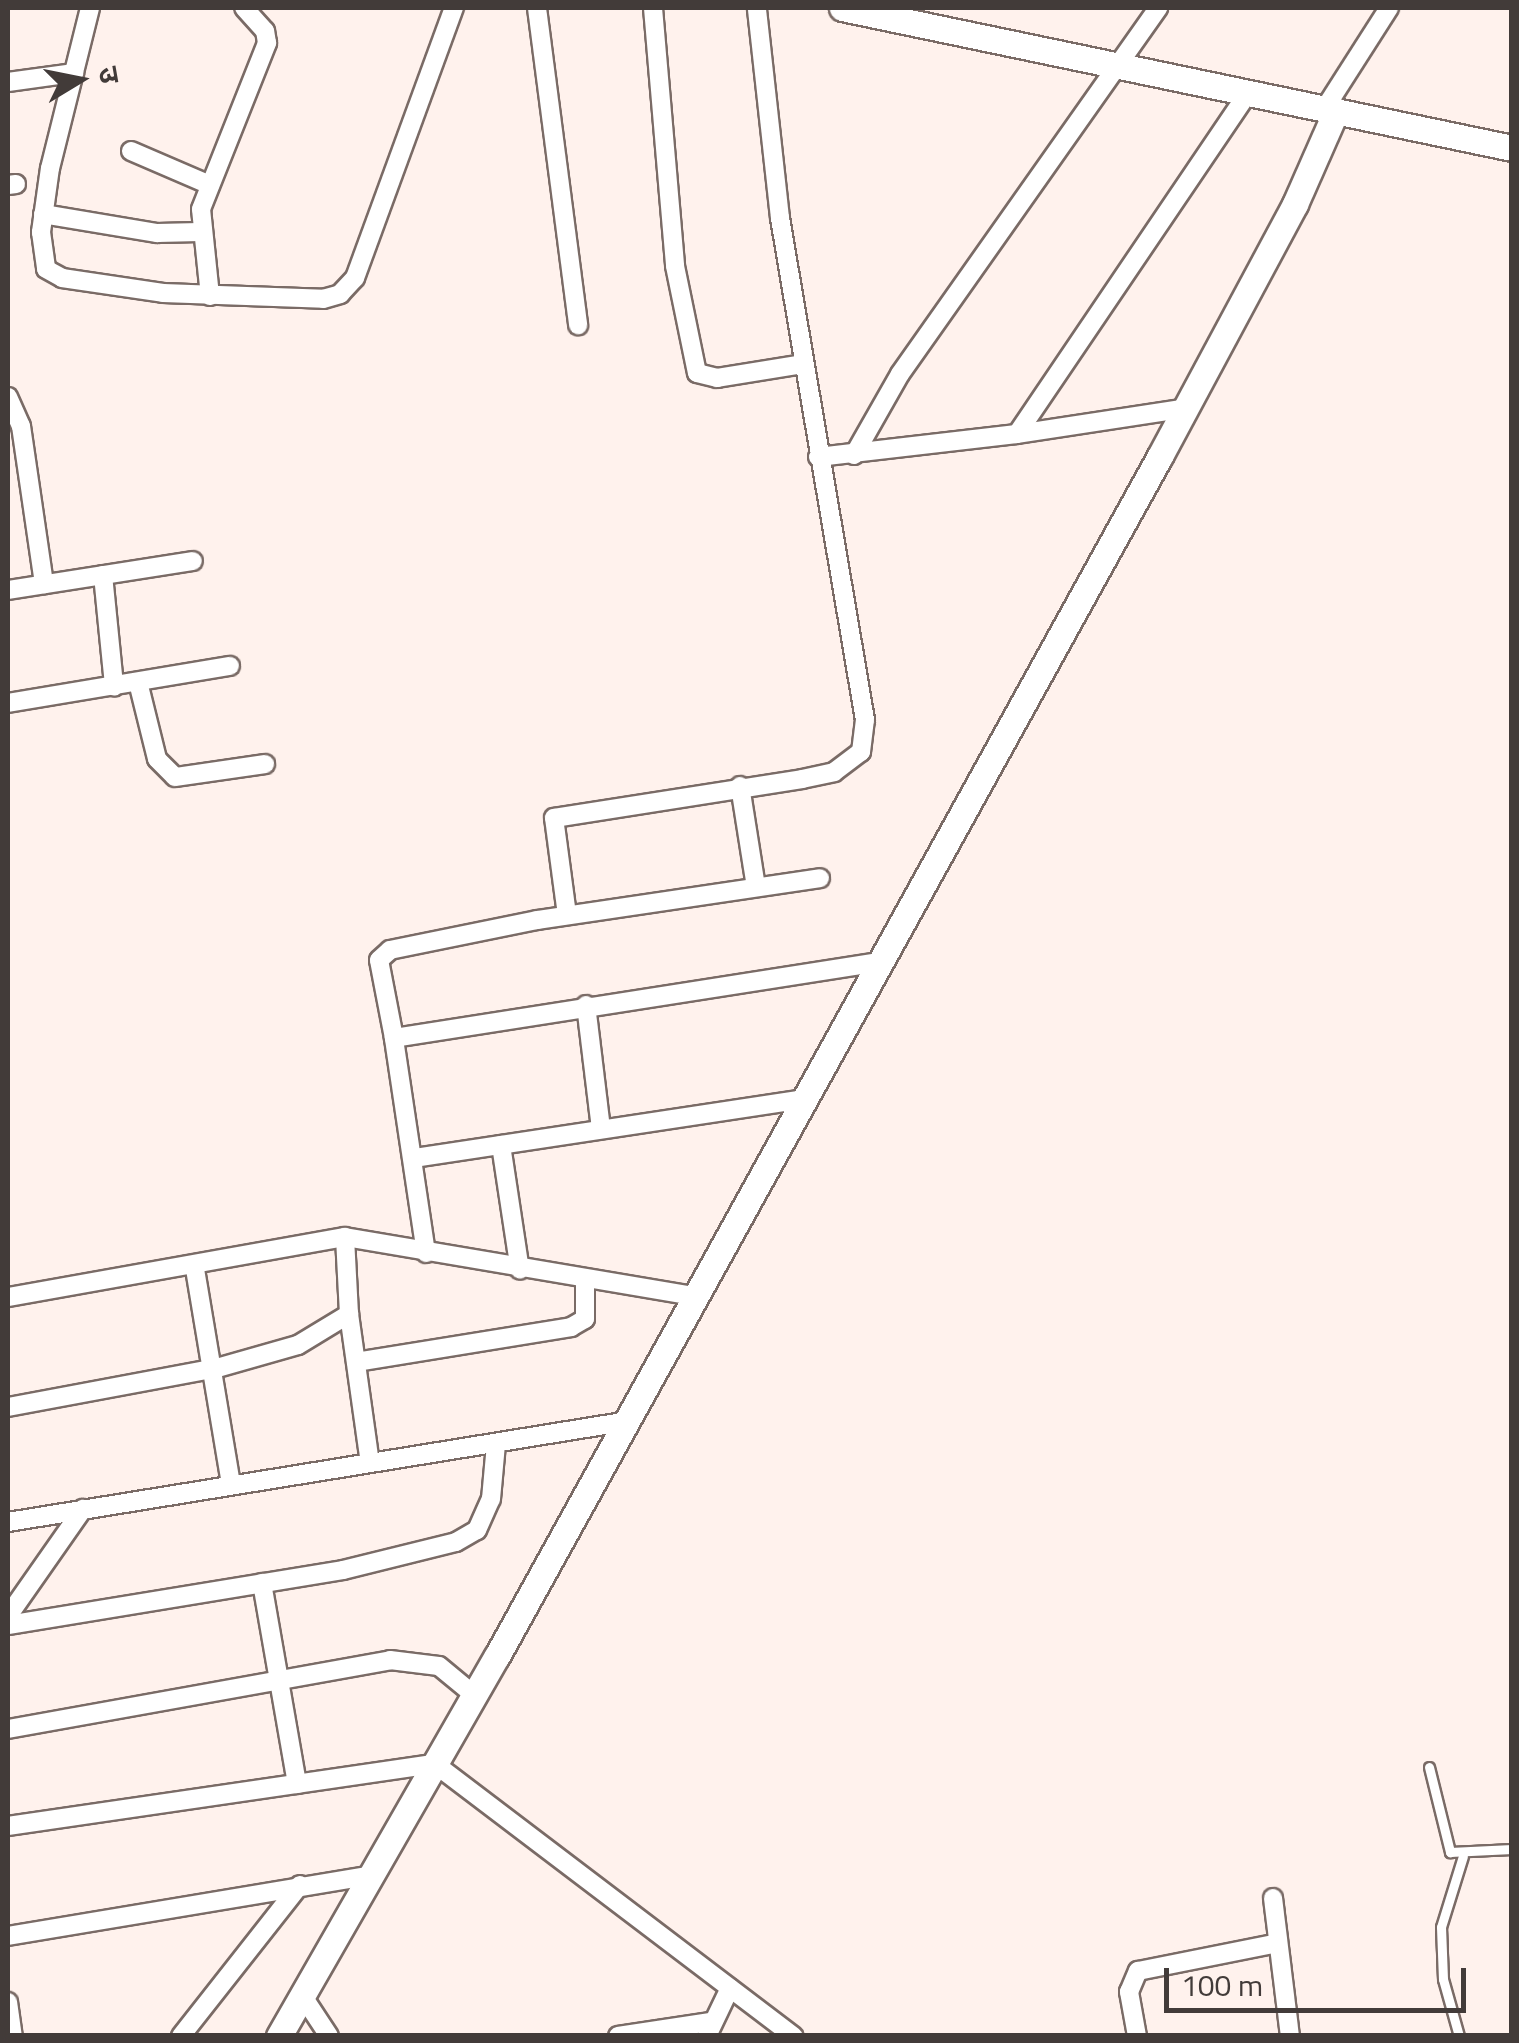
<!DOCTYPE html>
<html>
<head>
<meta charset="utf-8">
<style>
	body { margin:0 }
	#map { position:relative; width:1519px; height:2043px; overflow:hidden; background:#fff2ed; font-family:"Titillium Web","Noto Sans Devanagari",sans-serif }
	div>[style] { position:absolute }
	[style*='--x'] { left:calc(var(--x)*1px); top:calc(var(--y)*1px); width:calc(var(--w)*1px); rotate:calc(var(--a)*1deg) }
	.roads { filter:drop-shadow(2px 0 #7a6b66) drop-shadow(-2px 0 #7a6b66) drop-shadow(0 2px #7a6b66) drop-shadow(0 -2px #7a6b66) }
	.lane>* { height:9px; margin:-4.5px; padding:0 4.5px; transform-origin:4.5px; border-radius:4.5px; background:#fff }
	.street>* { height:18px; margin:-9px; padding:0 9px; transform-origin:9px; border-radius:9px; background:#fff }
	.secondary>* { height:25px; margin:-12.5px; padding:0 12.5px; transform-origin:12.5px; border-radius:12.5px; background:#fff }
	span { translate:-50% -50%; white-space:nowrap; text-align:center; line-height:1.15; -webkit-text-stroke:8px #fff2ed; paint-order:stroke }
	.frame { position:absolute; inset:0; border:10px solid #423b39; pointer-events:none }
	.north { position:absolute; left:30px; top:30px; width:100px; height:100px; -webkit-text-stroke:8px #fff2ed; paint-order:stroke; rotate:80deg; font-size:28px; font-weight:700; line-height:40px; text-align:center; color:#423b39 }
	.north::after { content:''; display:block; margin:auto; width:35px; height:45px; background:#423b39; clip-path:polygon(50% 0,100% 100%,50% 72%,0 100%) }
	.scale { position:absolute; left:1164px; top:1968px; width:302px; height:45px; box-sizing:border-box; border:5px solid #423b39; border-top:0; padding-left:12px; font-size:30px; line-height:35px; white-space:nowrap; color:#423b39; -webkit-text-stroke:8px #fff2ed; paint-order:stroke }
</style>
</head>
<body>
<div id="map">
	<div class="roads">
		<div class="lane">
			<div style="--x:1429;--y:1767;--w:88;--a:76.1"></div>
			<div style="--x:1450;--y:1852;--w:62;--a:-2.8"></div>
			<div style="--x:1459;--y:2036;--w:59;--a:-105.7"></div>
			<div style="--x:1443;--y:1979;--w:52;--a:-92.2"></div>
			<div style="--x:1441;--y:1927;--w:74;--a:-72.8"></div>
		</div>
		<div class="street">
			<div style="--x:90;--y:8;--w:165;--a:104"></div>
			<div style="--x:50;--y:168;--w:65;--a:98"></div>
			<div style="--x:41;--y:232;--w:37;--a:82"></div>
			<div style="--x:46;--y:269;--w:18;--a:29"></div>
			<div style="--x:62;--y:278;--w:102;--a:8.4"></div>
			<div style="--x:163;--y:293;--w:160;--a:2.1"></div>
			<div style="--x:323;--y:299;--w:18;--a:-16"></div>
			<div style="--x:340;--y:294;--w:22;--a:-47"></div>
			<div style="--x:355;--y:278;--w:288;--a:-69.9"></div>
			<div style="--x:537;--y:8;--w:320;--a:82.6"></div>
			<div style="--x:653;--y:8;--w:259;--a:85.1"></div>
			<div style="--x:675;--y:266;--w:109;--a:78.4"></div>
			<div style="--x:697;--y:373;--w:21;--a:14"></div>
			<div style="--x:717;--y:378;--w:87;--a:-9.2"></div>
			<div style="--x:8;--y:82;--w:67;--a:-7.8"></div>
			<div style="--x:1325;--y:108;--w:119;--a:-57.4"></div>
			<div style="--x:131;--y:151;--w:86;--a:23.3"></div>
			<div style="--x:8;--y:185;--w:8;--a:-7"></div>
			<div style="--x:43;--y:214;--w:116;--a:9.5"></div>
			<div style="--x:157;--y:233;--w:43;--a:-1.3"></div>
			<div style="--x:210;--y:296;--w:87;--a:-95.9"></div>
			<div style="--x:201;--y:209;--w:179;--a:-68.3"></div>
			<div style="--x:267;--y:43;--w:12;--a:-99"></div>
			<div style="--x:265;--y:31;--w:31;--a:-132"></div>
			<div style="--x:8;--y:397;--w:32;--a:66"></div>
			<div style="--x:21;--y:426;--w:160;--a:81.7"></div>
			<div style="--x:1017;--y:434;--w:171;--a:-8.7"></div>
			<div style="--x:854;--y:455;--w:93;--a:-60.4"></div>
			<div style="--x:900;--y:374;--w:448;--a:-54.8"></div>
			<div style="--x:818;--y:457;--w:200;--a:-6.6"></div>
			<div style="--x:1017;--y:434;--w:412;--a:-55.9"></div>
			<div style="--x:103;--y:575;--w:112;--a:84.3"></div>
			<div style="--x:8;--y:590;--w:187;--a:-8.9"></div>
			<div style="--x:138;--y:682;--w:79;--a:76.1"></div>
			<div style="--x:157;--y:759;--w:25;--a:45"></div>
			<div style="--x:175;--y:777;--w:91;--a:-8.2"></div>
			<div style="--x:8;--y:703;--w:225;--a:-9.5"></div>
			<div style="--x:740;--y:786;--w:102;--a:81"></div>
			<div style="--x:567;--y:915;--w:98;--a:-97.6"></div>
			<div style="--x:554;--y:818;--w:251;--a:-8.9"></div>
			<div style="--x:802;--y:779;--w:33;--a:-12"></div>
			<div style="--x:834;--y:772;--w:34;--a:-37"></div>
			<div style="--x:861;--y:752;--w:32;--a:-83"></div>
			<div style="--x:865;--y:720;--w:509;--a:-99.61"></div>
			<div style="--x:780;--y:218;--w:211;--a:-96.3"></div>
			<div style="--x:586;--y:1005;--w:125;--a:83.1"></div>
			<div style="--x:394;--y:1038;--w:79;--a:-100.9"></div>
			<div style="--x:379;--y:960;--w:15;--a:-42"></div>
			<div style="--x:390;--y:950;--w:150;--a:-11.5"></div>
			<div style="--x:537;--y:920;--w:286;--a:-8.4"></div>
			<div style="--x:501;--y:1145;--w:126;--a:81.4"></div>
			<div style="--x:414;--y:1158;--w:395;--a:-8.6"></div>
			<div style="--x:426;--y:1253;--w:217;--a:-98.5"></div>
			<div style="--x:394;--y:1038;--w:492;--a:-8.9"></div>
			<div style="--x:195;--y:1269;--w:218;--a:80.5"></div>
			<div style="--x:8;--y:1297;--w:342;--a:-10.1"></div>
			<div style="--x:349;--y:1314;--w:150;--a:82"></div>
			<div style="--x:356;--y:1362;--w:218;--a:-9.2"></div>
			<div style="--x:571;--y:1327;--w:16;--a:-30"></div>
			<div style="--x:585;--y:1319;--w:39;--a:-90"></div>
			<div style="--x:8;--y:1407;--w:213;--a:-10.6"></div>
			<div style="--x:217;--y:1368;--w:84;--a:-15.9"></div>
			<div style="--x:298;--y:1345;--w:60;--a:-31.3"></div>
			<div style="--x:349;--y:1314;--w:77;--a:-93"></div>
			<div style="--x:345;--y:1237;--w:354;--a:9.6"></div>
			<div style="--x:8;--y:1522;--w:623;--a:-9.24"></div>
			<div style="--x:262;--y:1583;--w:204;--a:80.1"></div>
			<div style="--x:8;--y:1616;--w:131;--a:-55"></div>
			<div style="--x:8;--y:1625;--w:339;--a:-9.3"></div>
			<div style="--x:343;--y:1570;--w:116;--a:-13.9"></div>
			<div style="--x:456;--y:1542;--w:24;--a:-30"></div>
			<div style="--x:477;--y:1530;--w:34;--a:-66"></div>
			<div style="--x:491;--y:1499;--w:55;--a:-84.8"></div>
			<div style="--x:8;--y:1729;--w:388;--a:-10.2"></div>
			<div style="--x:390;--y:1660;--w:49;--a:7"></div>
			<div style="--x:439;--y:1666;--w:45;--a:39.6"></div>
			<div style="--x:8;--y:1826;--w:431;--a:-8.3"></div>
			<div style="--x:435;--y:1764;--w:450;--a:37.2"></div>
			<div style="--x:1273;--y:1898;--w:139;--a:83"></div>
			<div style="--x:8;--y:1936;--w:368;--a:-9.5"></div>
			<div style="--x:302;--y:1995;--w:49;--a:56.6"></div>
			<div style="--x:8;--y:2002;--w:34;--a:82"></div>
			<div style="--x:181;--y:2036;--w:192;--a:-51.8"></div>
			<div style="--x:618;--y:2036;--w:92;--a:-8.7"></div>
			<div style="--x:707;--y:2036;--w:53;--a:-64.4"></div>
			<div style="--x:1137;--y:2036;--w:45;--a:-100.3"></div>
			<div style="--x:1129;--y:1992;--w:23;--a:-67"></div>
			<div style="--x:1138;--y:1971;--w:143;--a:-11.3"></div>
		</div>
		<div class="secondary">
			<div style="--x:842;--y:8;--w:684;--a:11.8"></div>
			<div style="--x:279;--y:2036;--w:438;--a:-60.2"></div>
			<div style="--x:497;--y:1656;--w:1371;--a:-61.08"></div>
			<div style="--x:1160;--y:456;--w:286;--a:-61.8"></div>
			<div style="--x:1295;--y:204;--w:102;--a:-66.2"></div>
		</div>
	</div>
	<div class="frame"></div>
	<div class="north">उ</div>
	<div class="scale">100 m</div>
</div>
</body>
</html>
